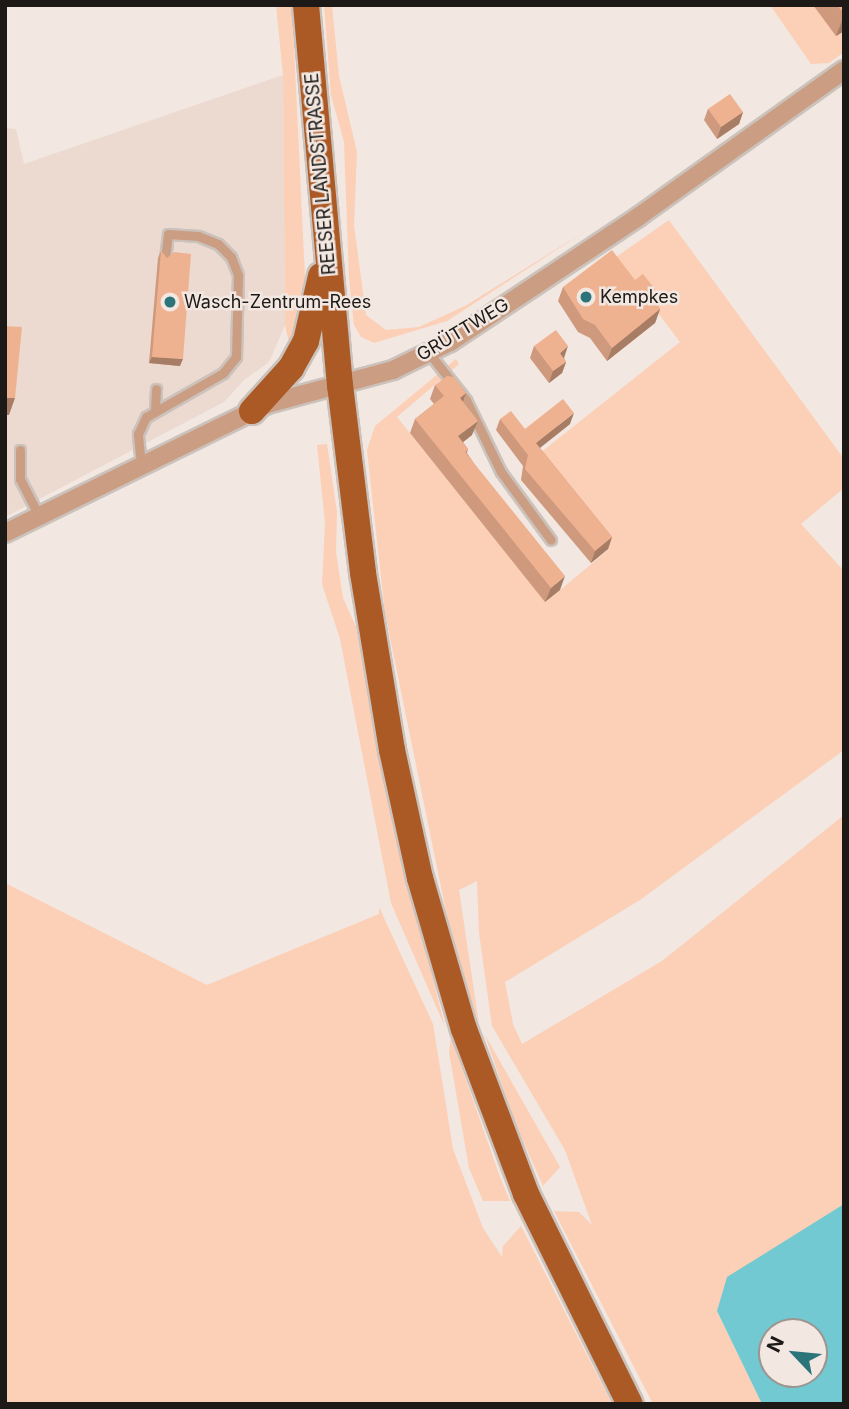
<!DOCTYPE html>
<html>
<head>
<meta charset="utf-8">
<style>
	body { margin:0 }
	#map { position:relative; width:849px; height:1409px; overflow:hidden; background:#f2e7e1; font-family:Inter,sans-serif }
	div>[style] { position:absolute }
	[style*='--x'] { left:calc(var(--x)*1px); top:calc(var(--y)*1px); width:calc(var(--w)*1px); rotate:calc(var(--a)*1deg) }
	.built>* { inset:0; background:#ecd9cf }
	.green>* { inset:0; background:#fccfb7 }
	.water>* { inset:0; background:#72c9d2 }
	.roads { filter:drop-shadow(2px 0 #cbc2bc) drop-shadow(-2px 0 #cbc2bc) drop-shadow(0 2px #cbc2bc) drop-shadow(0 -2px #cbc2bc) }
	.lane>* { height:9px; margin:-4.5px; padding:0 4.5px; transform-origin:4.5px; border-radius:4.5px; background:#cb9e84 }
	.street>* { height:18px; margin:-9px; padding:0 9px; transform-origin:9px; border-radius:9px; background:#cb9e84 }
	.primary>* { height:26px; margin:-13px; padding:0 13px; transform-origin:13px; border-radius:13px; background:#ab5a26 }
	.wall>* { inset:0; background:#ce997d }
	.shaded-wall>* { inset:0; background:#a77d66 }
	.building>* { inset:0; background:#efb291 }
	.dots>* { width:19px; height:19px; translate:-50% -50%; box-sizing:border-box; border:4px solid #f2e7e1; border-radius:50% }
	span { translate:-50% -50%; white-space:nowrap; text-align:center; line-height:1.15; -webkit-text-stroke:5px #f2e7e1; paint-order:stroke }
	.street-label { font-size:18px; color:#1c1916 }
	.poi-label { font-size:18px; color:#1c1916 }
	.left { translate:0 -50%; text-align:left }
	.frame { position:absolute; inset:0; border:7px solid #1c1916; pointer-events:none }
	.north { position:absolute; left:758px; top:1318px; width:70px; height:70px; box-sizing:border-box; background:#f2e7e1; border:2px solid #9c9590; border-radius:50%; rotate:296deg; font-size:19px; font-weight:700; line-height:28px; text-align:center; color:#1c1916 }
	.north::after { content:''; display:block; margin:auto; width:24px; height:32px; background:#2a747a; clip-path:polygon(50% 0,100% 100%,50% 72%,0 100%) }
</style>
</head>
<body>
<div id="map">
	<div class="built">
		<div style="clip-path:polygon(283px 75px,285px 325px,269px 362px,244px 380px,224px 402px,5px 517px,5px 128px,16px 129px,24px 164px)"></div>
	</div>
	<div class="green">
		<div style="clip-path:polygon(276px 5px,292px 5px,306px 299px,291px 352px,285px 325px,283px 75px)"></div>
		<div style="clip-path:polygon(324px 5px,332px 5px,339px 76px,357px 152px,354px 225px,366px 315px,386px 330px,419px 327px,465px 306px,587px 230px,447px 321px,374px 343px,361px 337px,354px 325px,349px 278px,344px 142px,331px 95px)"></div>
		<div style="clip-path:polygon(770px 5px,844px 5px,844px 52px,829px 63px,811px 64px)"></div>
		<div style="clip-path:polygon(669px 220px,844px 459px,844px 488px,801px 524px,844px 571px,844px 750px,640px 900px,505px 982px,513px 1024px,522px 1044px,662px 961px,844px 815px,844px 1204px,802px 1232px,717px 1311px,762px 1404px,653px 1404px,554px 1211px,579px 1212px,592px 1225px,565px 1150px,492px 1026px,479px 933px,477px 881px,459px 890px,479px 1024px,450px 931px,385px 613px,367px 450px,375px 426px,456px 359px,459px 364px,397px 417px,546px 602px,608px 550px,535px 457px,680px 342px,616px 257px)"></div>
		<div style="clip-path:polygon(327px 444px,337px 512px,336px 552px,343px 598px,356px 627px,388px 799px,445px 1027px,391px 903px,340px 639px,322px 584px,325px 523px,317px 445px)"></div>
		<div style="clip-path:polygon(5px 883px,207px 985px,379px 914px,379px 907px,433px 1024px,453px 1149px,483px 1228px,502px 1257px,503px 1246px,521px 1226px,612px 1404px,5px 1404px)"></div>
		<div style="clip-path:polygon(485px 1035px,560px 1167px,543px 1186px,515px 1123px)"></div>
		<div style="clip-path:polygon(451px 1037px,500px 1177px,510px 1201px,483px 1201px,469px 1168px,449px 1052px)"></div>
	</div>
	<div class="water">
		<div style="clip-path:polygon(evenodd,844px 1204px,844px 1404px,762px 1404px,717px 1311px,727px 1277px,844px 1204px,772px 1332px,814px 1332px,814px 1374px,772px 1374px,772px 1332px)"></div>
	</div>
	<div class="roads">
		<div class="lane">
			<div style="--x:429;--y:353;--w:60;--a:51.8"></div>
			<div style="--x:466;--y:400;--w:80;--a:64.1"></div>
			<div style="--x:501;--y:472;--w:84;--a:53.7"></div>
			<div style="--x:155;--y:409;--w:20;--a:-87"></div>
			<div style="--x:20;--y:450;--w:29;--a:90"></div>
			<div style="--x:20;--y:479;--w:42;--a:62.8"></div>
			<div style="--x:141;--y:464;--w:30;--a:-96"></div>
			<div style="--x:138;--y:434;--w:19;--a:-65"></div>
			<div style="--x:146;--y:417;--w:89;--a:-29.7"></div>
			<div style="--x:223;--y:373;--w:21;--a:-51"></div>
			<div style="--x:236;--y:357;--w:82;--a:-88.6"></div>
			<div style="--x:238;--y:275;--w:19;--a:-111"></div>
			<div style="--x:231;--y:257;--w:18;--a:-135"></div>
			<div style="--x:218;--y:244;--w:22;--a:-158"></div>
			<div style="--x:198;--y:236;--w:30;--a:-176"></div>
			<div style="--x:168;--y:234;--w:24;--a:97"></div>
		</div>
		<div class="street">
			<div style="--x:5;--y:533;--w:292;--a:-26.2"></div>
			<div style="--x:267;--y:404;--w:131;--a:-15.1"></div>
			<div style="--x:393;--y:370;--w:64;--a:-26.2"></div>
			<div style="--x:450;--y:342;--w:226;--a:-33.6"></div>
			<div style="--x:638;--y:217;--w:253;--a:-35.5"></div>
		</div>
		<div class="primary">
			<div style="--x:306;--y:5;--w:382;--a:84.9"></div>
			<div style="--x:340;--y:385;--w:189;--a:83"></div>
			<div style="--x:363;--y:573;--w:179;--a:80.7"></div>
			<div style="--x:392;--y:750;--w:131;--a:77.7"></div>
			<div style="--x:420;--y:878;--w:157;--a:73.8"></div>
			<div style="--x:464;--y:1029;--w:176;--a:69.4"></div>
			<div style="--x:526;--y:1194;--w:234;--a:63.7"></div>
			<div style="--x:252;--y:411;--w:58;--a:-47.8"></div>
			<div style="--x:291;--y:368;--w:31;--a:-61"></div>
			<div style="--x:306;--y:341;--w:67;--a:-77"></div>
		</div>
	</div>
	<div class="wall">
		<div style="clip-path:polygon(813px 5px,844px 5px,844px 31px,836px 36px)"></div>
		<div style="clip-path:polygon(708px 109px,743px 112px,739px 124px,717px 139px,704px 120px)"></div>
		<div style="clip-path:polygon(161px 251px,180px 366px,149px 363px,158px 258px)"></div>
		<div style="clip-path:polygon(635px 280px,655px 289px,652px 297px,660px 309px,655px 323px,607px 361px,590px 338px,578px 332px,558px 301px,563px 287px)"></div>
		<div style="clip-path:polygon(534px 346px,564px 358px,566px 362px,562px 373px,549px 383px,530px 358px)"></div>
		<div style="clip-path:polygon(435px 385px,463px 402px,472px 435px,463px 442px,468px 449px,467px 453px,560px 590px,545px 602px,410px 433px,415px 419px,434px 404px,430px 399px)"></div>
		<div style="clip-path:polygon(500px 419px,525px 429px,570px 424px,540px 448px,612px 537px,608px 549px,591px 563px,521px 480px,523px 466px,496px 430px)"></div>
	</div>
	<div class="shaded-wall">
		<div style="clip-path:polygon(844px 16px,844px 31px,836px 36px)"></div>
		<div style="clip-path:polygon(743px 112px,739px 124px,717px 139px,721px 127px)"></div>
		<div style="clip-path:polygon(660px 309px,655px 323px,607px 361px,612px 348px)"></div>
		<div style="clip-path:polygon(568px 346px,564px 358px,555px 364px,560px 353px)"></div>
		<div style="clip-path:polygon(152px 357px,183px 359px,180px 366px,149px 363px)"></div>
		<div style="clip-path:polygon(566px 362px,562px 373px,549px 383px,553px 371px)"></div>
		<div style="clip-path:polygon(466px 393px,461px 407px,460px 398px)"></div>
		<div style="clip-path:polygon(5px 398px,15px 398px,9px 415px,5px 415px)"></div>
		<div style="clip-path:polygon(574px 413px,570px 424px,532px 454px,536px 443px)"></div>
		<div style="clip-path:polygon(478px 421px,472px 435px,453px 450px,458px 436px)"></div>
		<div style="clip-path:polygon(612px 537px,608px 549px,591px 563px,595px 551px)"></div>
		<div style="clip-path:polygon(565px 576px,560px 590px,545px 602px,551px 588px)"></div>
	</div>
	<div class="building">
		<div style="clip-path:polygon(837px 5px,844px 5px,844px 14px)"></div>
		<div style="clip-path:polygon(730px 94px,743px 112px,721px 127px,708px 109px)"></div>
		<div style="clip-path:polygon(612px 250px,635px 280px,643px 274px,655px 289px,649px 293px,660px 309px,612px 348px,595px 325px,583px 319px,563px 287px)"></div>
		<div style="clip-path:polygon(161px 251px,167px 258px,174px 252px,191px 254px,183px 359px,152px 357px)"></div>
		<div style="clip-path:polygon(5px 326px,22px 327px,15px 398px,5px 398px)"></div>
		<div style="clip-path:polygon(556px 330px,568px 346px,560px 353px,566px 362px,553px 371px,534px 346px)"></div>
		<div style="clip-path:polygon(447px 376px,454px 377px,466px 393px,460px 398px,478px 421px,458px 436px,468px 449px,465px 452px,565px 576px,551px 588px,415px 419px,444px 396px,435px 385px)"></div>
		<div style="clip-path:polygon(563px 399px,574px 413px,536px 443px,612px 537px,595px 551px,525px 469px,528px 455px,500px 419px,511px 411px,525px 429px)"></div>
	</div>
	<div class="dots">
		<div style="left:586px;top:297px;background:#2a747a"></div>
		<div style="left:170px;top:302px;background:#2a747a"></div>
	</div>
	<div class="street-label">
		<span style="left:321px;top:174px;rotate:-95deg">REESER LANDSTRASSE</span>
		<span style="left:463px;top:330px;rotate:-31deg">GRÜTTWEG</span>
	</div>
	<div class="poi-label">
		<span class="left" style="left:600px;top:297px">Kempkes</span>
		<span class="left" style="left:184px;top:302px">Wasch-Zentrum-Rees</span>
	</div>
	<div class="frame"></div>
	<div class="north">N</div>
</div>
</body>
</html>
